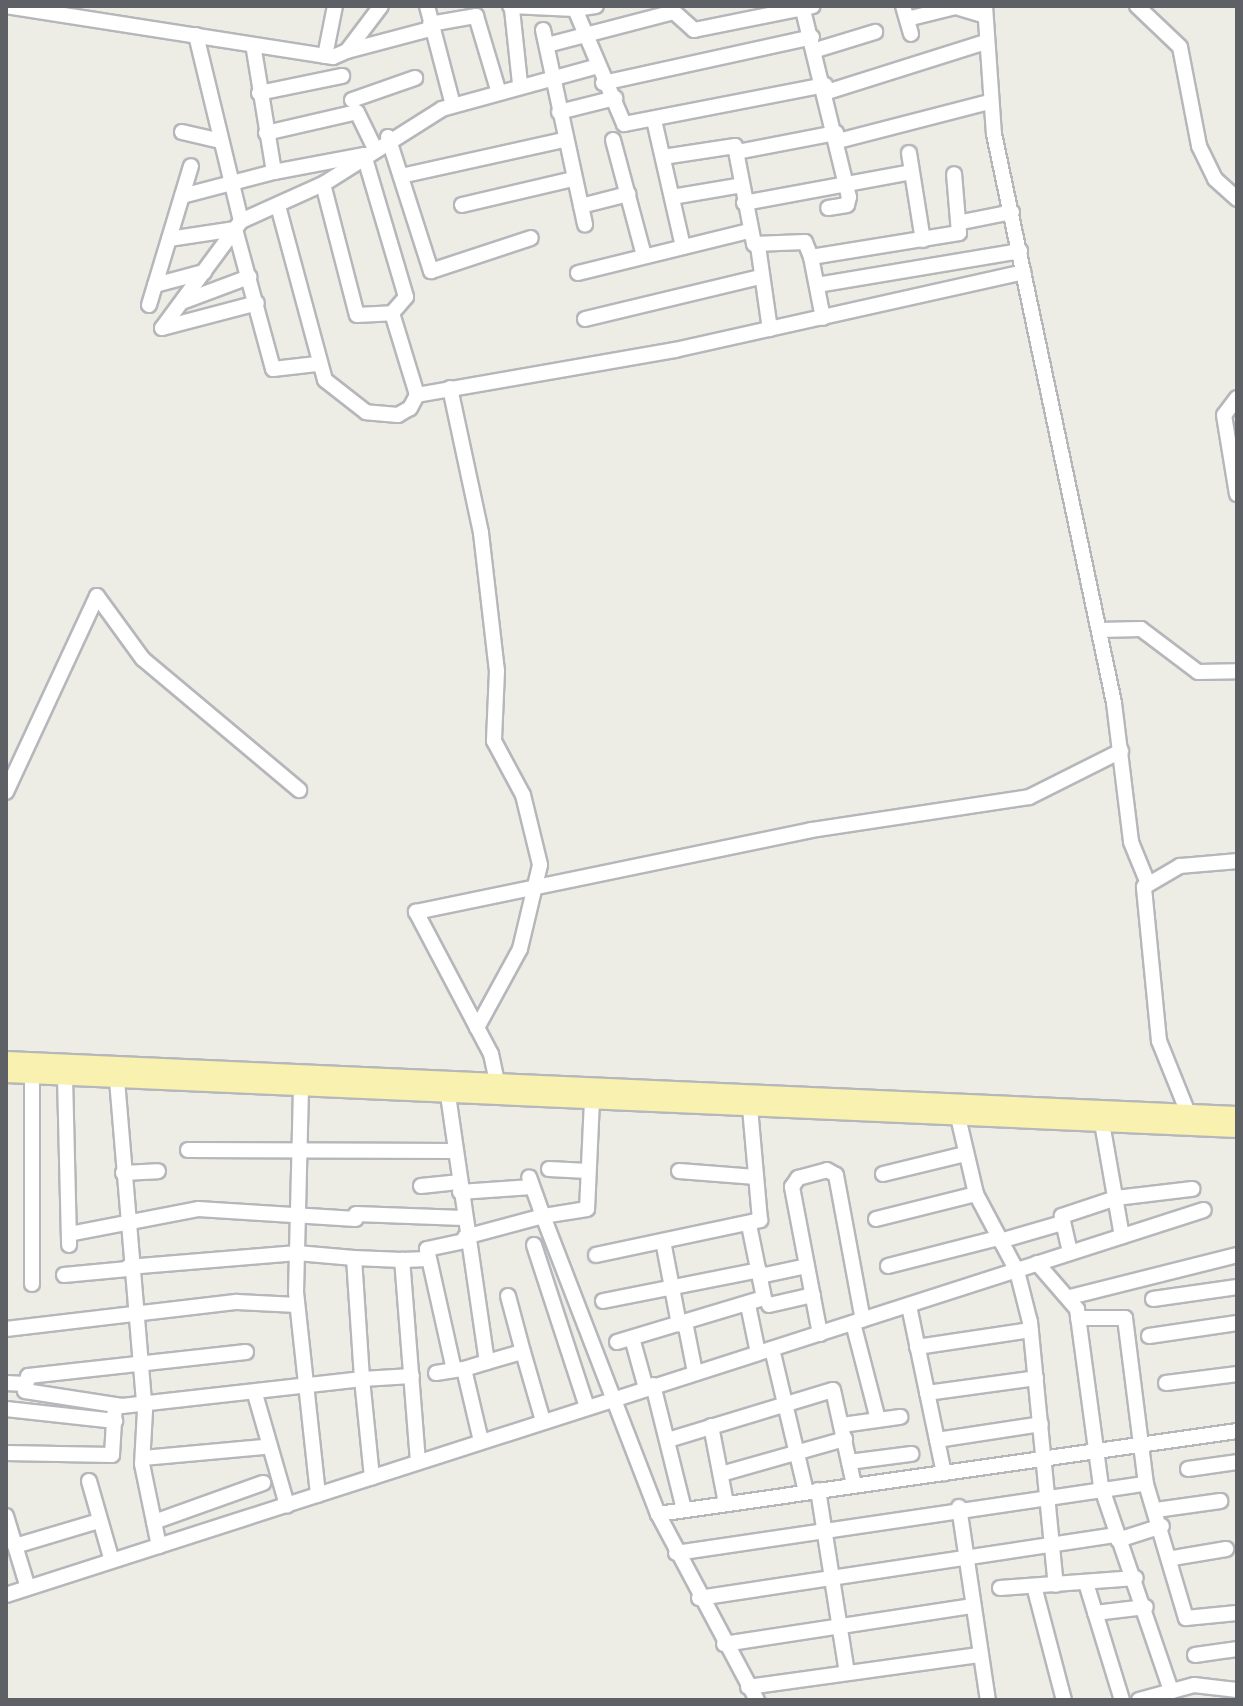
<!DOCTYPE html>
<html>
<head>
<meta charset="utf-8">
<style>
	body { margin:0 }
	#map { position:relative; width:1243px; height:1706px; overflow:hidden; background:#eeede5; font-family:"Varela Round",sans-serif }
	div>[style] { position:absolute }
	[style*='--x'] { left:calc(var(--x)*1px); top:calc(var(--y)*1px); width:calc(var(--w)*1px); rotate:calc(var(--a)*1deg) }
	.roads { filter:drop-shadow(2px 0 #b5b7bb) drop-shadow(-2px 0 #b5b7bb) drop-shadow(0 2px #b5b7bb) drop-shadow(0 -2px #b5b7bb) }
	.minor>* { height:14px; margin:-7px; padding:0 7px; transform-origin:7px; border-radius:7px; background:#fff }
	.major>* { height:16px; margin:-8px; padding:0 8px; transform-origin:8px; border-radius:8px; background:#f9f1b0 }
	span { translate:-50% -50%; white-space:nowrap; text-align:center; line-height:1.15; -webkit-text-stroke:7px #fff; paint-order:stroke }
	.frame { position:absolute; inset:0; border:8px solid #5d6064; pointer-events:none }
</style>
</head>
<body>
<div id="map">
	<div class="roads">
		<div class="minor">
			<div style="--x:6;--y:6;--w:331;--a:8.9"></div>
			<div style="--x:333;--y:57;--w:15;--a:-23"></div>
			<div style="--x:347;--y:51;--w:56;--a:-52.9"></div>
			<div style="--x:427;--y:6;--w:102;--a:75.3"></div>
			<div style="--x:510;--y:6;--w:65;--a:2.6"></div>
			<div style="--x:575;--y:9;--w:125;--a:66.9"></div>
			<div style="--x:624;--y:124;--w:205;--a:-11"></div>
			<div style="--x:802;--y:6;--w:197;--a:76.2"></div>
			<div style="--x:849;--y:197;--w:8;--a:104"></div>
			<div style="--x:847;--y:205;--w:19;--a:171"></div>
			<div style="--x:903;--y:6;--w:29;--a:74"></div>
			<div style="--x:985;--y:6;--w:128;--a:86"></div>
			<div style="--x:994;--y:134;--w:582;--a:78.09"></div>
			<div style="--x:1114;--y:703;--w:140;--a:83"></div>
			<div style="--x:1131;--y:842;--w:42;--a:67.7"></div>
			<div style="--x:1137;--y:6;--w:59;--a:43.6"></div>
			<div style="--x:1180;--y:47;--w:101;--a:79.1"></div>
			<div style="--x:1199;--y:146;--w:37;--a:64"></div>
			<div style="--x:1215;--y:179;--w:30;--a:42"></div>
			<div style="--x:512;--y:9;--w:75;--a:83.9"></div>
			<div style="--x:575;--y:9;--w:21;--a:-8"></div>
			<div style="--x:907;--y:19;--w:50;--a:-13.8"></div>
			<div style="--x:956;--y:7;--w:27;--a:17"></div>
			<div style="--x:430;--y:24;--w:47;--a:-9.9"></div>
			<div style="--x:476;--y:16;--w:77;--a:73.4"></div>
			<div style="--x:543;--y:30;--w:199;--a:77.8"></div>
			<div style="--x:196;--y:35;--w:191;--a:76.4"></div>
			<div style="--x:241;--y:221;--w:133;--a:126.4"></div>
			<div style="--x:162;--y:328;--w:98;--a:-14.7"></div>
			<div style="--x:547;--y:45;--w:131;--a:-14.6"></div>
			<div style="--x:674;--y:12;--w:27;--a:42"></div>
			<div style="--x:694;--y:30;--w:121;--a:-11.4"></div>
			<div style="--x:816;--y:50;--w:62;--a:-17"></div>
			<div style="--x:347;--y:51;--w:86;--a:-14.8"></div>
			<div style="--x:325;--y:56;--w:51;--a:-78.7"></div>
			<div style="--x:603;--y:83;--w:214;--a:-12.4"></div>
			<div style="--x:827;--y:92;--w:163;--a:-17.5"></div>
			<div style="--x:259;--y:93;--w:85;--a:-11.6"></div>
			<div style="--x:352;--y:100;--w:67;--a:-19.2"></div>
			<div style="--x:559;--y:112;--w:58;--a:-14"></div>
			<div style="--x:654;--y:120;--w:130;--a:77.1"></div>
			<div style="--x:182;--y:132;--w:36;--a:13"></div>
			<div style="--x:266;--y:133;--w:93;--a:-13"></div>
			<div style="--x:357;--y:112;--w:39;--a:64"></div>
			<div style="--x:388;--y:137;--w:141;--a:72.2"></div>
			<div style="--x:431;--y:271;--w:105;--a:-18.3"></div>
			<div style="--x:613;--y:140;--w:120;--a:75"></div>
			<div style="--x:838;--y:141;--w:156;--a:-14.5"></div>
			<div style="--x:737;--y:152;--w:101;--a:-10.9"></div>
			<div style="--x:909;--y:153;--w:88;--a:80.9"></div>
			<div style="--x:663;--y:157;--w:73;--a:-8.7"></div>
			<div style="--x:735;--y:146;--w:100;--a:79"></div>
			<div style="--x:754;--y:244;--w:51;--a:-2.2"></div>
			<div style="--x:805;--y:242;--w:16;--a:68"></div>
			<div style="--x:811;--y:257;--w:150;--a:-9.2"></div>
			<div style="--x:959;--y:233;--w:59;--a:-94.8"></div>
			<div style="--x:274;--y:172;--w:92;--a:-10.7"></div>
			<div style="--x:364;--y:155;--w:148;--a:73.5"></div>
			<div style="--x:406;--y:297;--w:21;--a:131"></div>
			<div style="--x:392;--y:313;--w:86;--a:73"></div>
			<div style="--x:417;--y:395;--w:15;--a:118"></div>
			<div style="--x:410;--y:408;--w:14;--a:150"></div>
			<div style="--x:398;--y:415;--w:32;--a:-175"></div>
			<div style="--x:366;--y:412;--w:52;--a:-142"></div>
			<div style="--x:325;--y:380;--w:180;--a:-105.1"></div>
			<div style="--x:401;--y:176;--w:167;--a:-12.5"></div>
			<div style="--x:323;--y:184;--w:135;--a:75.5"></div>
			<div style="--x:357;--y:315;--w:35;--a:-3"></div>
			<div style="--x:182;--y:196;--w:95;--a:-14.6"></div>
			<div style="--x:274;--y:172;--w:124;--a:-99.3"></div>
			<div style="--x:672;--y:197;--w:71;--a:-9.7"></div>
			<div style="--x:744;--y:203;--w:170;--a:-10.5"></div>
			<div style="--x:462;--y:205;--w:114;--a:-13.2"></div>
			<div style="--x:581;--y:206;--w:49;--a:-14.3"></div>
			<div style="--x:241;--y:221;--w:92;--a:-24.3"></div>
			<div style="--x:325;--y:183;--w:138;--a:-32.3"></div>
			<div style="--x:442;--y:109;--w:158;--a:-15.4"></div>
			<div style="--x:962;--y:222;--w:51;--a:-11.3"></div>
			<div style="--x:169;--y:239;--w:67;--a:-8.6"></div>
			<div style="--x:235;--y:229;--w:145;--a:74.8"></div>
			<div style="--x:273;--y:369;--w:44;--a:-6.5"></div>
			<div style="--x:758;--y:246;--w:84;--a:81.8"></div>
			<div style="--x:811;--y:257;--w:62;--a:78.9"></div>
			<div style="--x:578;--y:273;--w:176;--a:-13.8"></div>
			<div style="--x:155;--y:285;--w:51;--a:-14.9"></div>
			<div style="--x:817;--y:285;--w:206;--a:-9.5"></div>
			<div style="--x:182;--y:302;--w:72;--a:-20.5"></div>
			<div style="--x:149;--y:305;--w:145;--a:-73.2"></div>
			<div style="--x:585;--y:319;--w:180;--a:-13.5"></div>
			<div style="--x:450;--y:388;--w:148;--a:77.9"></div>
			<div style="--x:481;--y:533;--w:139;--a:83.4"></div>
			<div style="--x:497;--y:671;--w:70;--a:92.5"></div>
			<div style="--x:494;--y:741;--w:61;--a:61.8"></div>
			<div style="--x:523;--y:795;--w:72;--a:76.3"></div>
			<div style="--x:540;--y:865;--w:86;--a:103.4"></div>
			<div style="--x:520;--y:949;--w:90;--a:118.6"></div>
			<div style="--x:417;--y:395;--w:262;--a:-9.9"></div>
			<div style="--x:675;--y:350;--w:357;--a:-12.6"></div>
			<div style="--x:1237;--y:398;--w:21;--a:127"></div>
			<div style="--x:1224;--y:415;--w:80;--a:80.7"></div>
			<div style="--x:1099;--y:630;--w:42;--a:-1.4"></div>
			<div style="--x:1141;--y:629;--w:71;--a:37"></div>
			<div style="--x:1198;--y:672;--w:39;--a:-1"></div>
			<div style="--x:6;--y:792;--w:216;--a:-65.1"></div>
			<div style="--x:97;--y:596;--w:78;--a:53.9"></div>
			<div style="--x:143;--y:659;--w:204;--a:40"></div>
			<div style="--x:32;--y:1076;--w:208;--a:90"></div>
			<div style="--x:65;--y:1077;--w:168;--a:88.6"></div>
			<div style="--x:117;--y:1080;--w:332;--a:85.2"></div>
			<div style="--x:145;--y:1411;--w:53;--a:93.2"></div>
			<div style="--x:142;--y:1464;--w:84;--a:78.3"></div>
			<div style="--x:497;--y:1082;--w:29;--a:-102"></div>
			<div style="--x:491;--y:1054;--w:161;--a:-117.8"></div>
			<div style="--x:416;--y:912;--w:403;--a:-11.7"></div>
			<div style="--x:811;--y:830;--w:220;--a:-8.6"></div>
			<div style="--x:1029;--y:797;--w:103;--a:-26.6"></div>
			<div style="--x:301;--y:1088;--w:204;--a:91.4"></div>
			<div style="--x:296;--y:1292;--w:204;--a:83.8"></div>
			<div style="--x:448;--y:1095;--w:270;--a:81.7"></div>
			<div style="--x:487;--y:1362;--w:24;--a:163"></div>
			<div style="--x:464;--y:1369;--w:74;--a:76.7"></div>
			<div style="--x:592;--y:1100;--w:109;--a:92.6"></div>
			<div style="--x:587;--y:1209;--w:45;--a:171"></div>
			<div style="--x:543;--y:1216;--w:319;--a:68.9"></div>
			<div style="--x:658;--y:1514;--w:211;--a:62"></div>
			<div style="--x:1188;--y:1113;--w:78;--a:-111.9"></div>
			<div style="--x:1159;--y:1041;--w:155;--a:-95.6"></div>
			<div style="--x:1144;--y:887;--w:42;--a:-30.3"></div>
			<div style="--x:1180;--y:866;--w:57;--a:-5"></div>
			<div style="--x:958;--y:1117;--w:79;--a:76.8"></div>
			<div style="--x:976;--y:1194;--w:87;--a:62"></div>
			<div style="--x:1017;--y:1271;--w:53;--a:75.7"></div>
			<div style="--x:1030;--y:1322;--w:264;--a:84.4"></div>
			<div style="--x:1102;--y:1123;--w:115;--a:80"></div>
			<div style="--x:188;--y:1150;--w:267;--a:0.2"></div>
			<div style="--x:549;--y:1169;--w:39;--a:3"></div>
			<div style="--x:679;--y:1171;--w:77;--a:4.5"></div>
			<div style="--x:123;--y:1173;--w:35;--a:-3"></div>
			<div style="--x:883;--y:1174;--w:84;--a:-13.7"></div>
			<div style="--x:421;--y:1186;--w:37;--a:-6"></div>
			<div style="--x:460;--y:1192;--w:72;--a:-4"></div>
			<div style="--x:356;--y:1214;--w:107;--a:2.1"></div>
			<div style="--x:876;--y:1219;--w:103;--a:-14"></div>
			<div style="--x:69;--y:1234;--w:131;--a:-11"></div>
			<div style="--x:198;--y:1209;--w:158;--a:3.6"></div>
			<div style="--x:465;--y:1237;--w:81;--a:-15.1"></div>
			<div style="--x:543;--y:1216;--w:41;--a:-109.7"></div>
			<div style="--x:663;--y:1241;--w:85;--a:79.1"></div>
			<div style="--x:1000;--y:1241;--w:61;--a:-16.1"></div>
			<div style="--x:534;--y:1245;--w:170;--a:71.9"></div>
			<div style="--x:1070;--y:1252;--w:37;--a:-103"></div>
			<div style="--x:1062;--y:1216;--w:57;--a:-18.4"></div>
			<div style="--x:1116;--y:1198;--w:77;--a:-6.8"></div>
			<div style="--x:596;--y:1255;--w:168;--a:-12"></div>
			<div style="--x:760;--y:1220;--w:112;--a:-95.1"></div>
			<div style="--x:354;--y:1258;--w:48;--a:2.4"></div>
			<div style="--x:1037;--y:1263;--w:61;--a:49"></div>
			<div style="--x:1077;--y:1309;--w:179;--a:82.3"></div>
			<div style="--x:1101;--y:1486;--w:217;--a:71.1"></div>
			<div style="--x:888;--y:1266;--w:114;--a:-14.3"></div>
			<div style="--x:128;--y:1267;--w:170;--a:-4.7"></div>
			<div style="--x:297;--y:1253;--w:57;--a:5"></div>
			<div style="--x:354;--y:1258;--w:121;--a:86.2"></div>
			<div style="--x:362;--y:1379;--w:50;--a:-3.4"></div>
			<div style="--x:64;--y:1275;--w:64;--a:-5.4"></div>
			<div style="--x:760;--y:1276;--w:48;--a:-12"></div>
			<div style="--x:508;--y:1296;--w:58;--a:75"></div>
			<div style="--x:1070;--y:1297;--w:172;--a:-14.1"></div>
			<div style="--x:1153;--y:1299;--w:85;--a:-8.1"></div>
			<div style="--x:603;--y:1301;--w:159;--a:-11.2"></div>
			<div style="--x:748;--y:1305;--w:49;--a:78.2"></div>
			<div style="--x:769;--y:1305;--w:45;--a:-12.8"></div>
			<div style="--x:909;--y:1306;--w:171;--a:78.2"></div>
			<div style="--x:1078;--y:1318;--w:47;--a:0"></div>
			<div style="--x:1125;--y:1318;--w:167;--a:82.8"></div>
			<div style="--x:1146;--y:1484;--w:140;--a:73.4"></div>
			<div style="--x:1186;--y:1618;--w:51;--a:-5.6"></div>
			<div style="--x:685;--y:1322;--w:51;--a:78.7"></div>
			<div style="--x:853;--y:1323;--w:100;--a:75.5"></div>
			<div style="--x:6;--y:1329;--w:233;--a:-6.7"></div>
			<div style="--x:237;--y:1302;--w:60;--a:2.9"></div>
			<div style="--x:820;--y:1334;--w:150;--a:-100.8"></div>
			<div style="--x:792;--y:1187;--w:11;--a:-56"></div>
			<div style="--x:798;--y:1178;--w:30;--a:-15"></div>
			<div style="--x:827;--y:1170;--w:10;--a:29"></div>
			<div style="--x:836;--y:1175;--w:147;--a:79.5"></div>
			<div style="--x:1149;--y:1336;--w:89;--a:-8.4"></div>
			<div style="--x:632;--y:1338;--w:52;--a:74.4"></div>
			<div style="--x:617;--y:1342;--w:153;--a:-16.7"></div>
			<div style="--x:764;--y:1298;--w:75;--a:-101.6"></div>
			<div style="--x:917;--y:1347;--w:115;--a:-8.5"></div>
			<div style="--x:772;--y:1349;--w:147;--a:76.6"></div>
			<div style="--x:246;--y:1352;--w:219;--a:173.7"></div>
			<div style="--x:28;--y:1376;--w:15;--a:101"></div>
			<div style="--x:25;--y:1391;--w:98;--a:8.8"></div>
			<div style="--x:122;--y:1406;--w:242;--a:-6.4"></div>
			<div style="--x:362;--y:1379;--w:99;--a:84.2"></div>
			<div style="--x:487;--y:1362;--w:37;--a:-16"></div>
			<div style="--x:523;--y:1352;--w:72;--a:73.8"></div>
			<div style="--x:454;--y:1370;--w:124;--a:-102.6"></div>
			<div style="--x:427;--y:1249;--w:39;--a:-12"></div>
			<div style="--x:436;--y:1373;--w:24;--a:-9"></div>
			<div style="--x:6;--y:1383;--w:19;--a:3"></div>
			<div style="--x:1166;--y:1383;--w:72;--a:-7.2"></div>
			<div style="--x:653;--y:1385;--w:128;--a:76"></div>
			<div style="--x:927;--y:1393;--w:110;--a:-7.8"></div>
			<div style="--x:255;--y:1394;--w:116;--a:73.9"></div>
			<div style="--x:6;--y:1409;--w:110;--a:6.3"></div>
			<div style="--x:842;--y:1425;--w:59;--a:-7.9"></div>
			<div style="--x:711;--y:1426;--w:78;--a:79"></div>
			<div style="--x:668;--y:1440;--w:172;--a:-16.9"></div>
			<div style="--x:833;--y:1390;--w:97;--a:77.5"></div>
			<div style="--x:937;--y:1440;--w:105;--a:-8.7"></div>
			<div style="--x:6;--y:1453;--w:106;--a:1.1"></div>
			<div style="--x:112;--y:1455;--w:50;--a:-86.6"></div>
			<div style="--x:143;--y:1458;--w:121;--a:-5.2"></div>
			<div style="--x:418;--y:1462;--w:203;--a:-94.5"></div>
			<div style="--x:402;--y:1260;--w:26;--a:-2"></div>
			<div style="--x:849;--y:1462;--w:63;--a:-7.4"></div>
			<div style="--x:1188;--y:1469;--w:49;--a:-8.1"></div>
			<div style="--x:721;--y:1474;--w:129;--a:-15.8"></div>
			<div style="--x:89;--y:1481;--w:83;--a:74"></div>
			<div style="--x:818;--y:1490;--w:185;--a:81"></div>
			<div style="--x:959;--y:1507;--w:195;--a:81.5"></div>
			<div style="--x:1156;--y:1510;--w:65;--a:-8"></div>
			<div style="--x:658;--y:1514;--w:585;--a:-8.16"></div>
			<div style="--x:6;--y:1516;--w:75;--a:73"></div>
			<div style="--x:154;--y:1522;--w:116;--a:-19.7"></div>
			<div style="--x:1118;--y:1540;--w:46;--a:-17.7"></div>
			<div style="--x:15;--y:1546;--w:88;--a:-16.6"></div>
			<div style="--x:676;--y:1553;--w:475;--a:-8.4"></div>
			<div style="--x:1173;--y:1558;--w:54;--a:-9.6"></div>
			<div style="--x:1086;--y:1583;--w:122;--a:72.9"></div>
			<div style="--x:1034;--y:1586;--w:118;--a:75.3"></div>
			<div style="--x:1000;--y:1588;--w:136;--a:-4.2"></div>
			<div style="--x:6;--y:1595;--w:1258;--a:-17.82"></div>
			<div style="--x:699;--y:1598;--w:422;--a:-8.6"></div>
			<div style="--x:1095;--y:1613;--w:51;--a:-6.7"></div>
			<div style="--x:724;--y:1644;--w:250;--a:-8.7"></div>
			<div style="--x:1195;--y:1655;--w:42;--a:-8.1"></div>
			<div style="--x:748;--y:1687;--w:233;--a:-7.9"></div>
			<div style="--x:1139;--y:1700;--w:57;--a:-15.3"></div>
			<div style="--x:1194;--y:1685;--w:43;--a:6.6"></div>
		</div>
		<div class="major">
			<div style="--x:6;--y:1060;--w:1232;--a:2.56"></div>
			<div style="--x:6;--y:1074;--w:1232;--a:2.56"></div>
		</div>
	</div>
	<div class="frame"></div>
</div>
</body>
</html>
